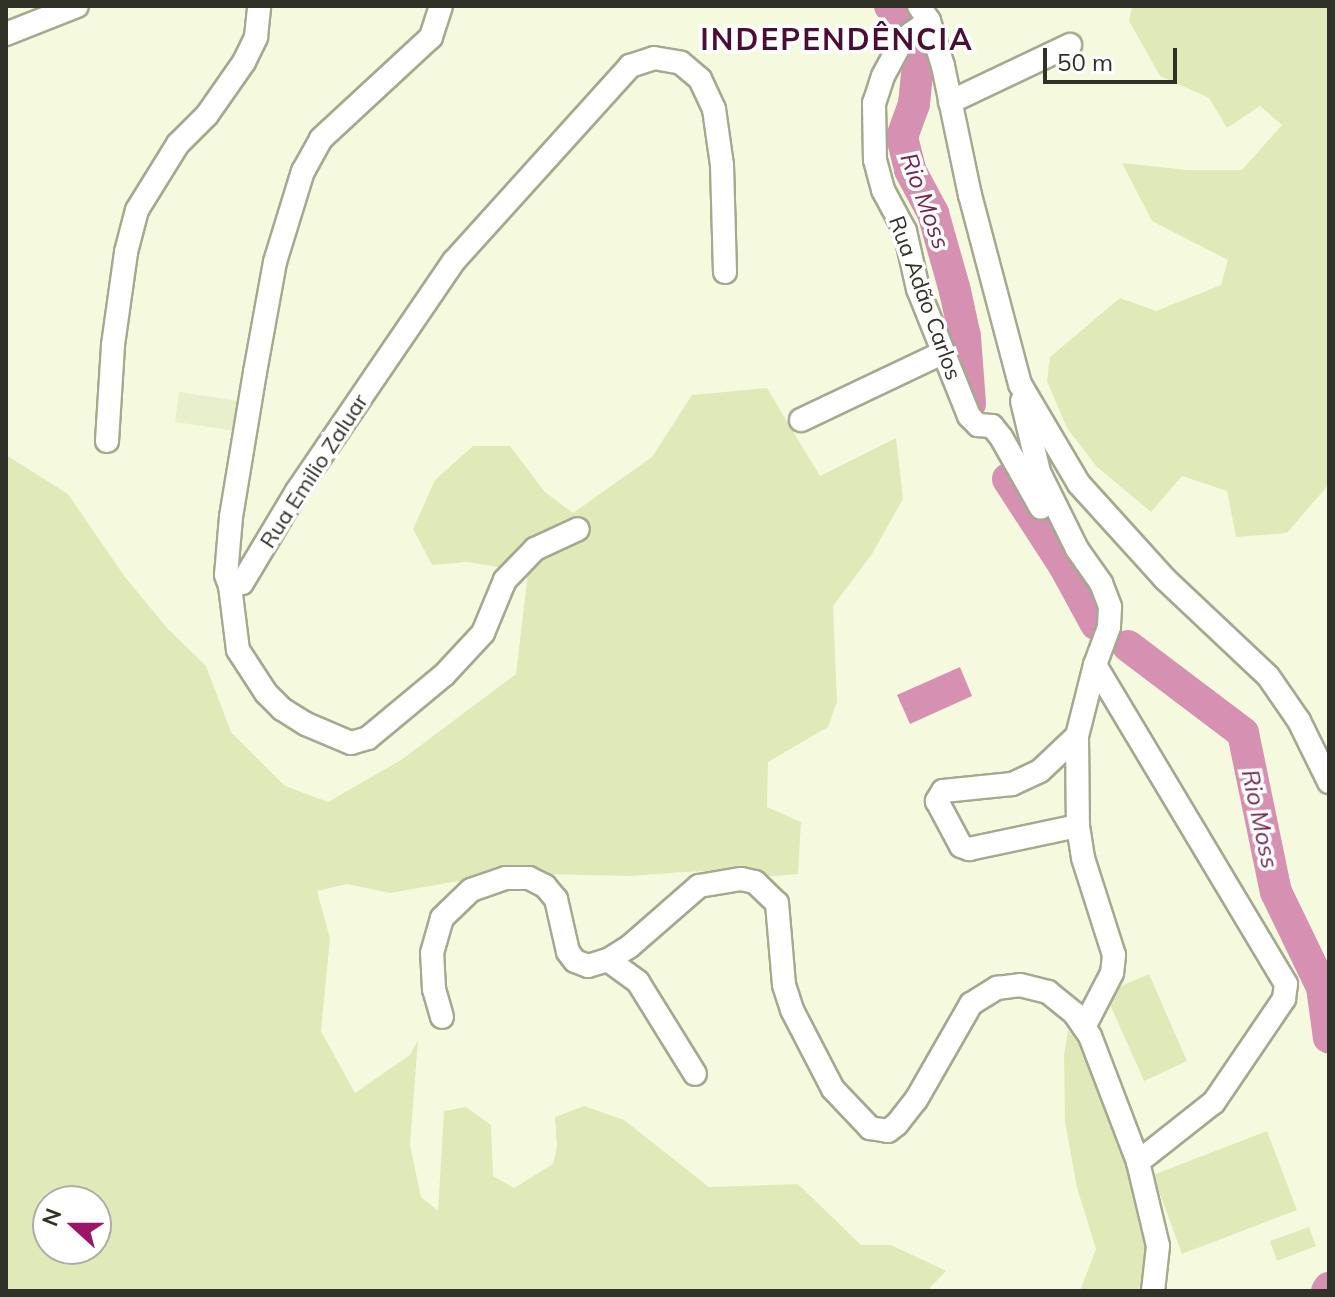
<!DOCTYPE html>
<html>
<head>
<meta charset="utf-8">
<style>
	body { margin:0 }
	#map { position:relative; width:1335px; height:1297px; overflow:hidden; background:#f5fadf; font-family:Mulish,sans-serif }
	div>[style] { position:absolute }
	[style*='--x'] { left:calc(var(--x)*1px); top:calc(var(--y)*1px); width:calc(var(--w)*1px); rotate:calc(var(--a)*1deg) }
	.built>* { inset:0; background:#e8efcc }
	.green>* { inset:0; background:#e0eab8 }
	.water>* { inset:0; background:#d690b1 }
	.river>* { height:32px; margin:-16px; padding:0 16px; transform-origin:16px; border-radius:16px; background:#d690b1 }
	.roads { filter:drop-shadow(2px 0 #a4a98f) drop-shadow(-2px 0 #a4a98f) drop-shadow(0 2px #a4a98f) drop-shadow(0 -2px #a4a98f) }
	.minor>* { height:22px; margin:-11px; padding:0 11px; transform-origin:11px; border-radius:11px; background:#fff }
	span { translate:-50% -50%; white-space:nowrap; text-align:center; line-height:1.15; -webkit-text-stroke:7px #fff; paint-order:stroke }
	.street-label { font-size:22px; color:#303228 }
	.water-label { font-size:24px; color:#762452; font-style:italic }
	.district-label { font-size:30px; color:#4c0d32; font-weight:700; letter-spacing:2px }
	.frame { position:absolute; inset:0; border:8px solid #303228; pointer-events:none }
	.north { position:absolute; left:32px; top:1185px; width:80px; height:80px; box-sizing:border-box; background:#fff; border:2px solid #acada9; border-radius:50%; rotate:291deg; font-size:22px; font-weight:700; line-height:32px; text-align:center; color:#303228 }
	.north::after { content:''; display:block; margin:auto; width:28px; height:36px; background:#9c1668; clip-path:polygon(50% 0,100% 100%,50% 72%,0 100%) }
	.scale { position:absolute; left:1043px; top:48px; width:134px; height:36px; box-sizing:border-box; border:4px solid #303228; border-top:0; padding-left:10px; font-size:24px; line-height:28px; white-space:nowrap; color:#303228; -webkit-text-stroke:6px #fff; paint-order:stroke }
</style>
</head>
<body>
<div id="map">
	<div class="built">
		<div style="clip-path:polygon(179px 392px,239px 401px,235px 431px,175px 422px)"></div>
	</div>
	<div class="green">
		<div style="clip-path:polygon(1132px 6px,1329px 6px,1329px 484px,1287px 533px,1236px 537px,1227px 491px,1182px 476px,1151px 512px,1097px 467px,1067px 428px,1047px 381px,1050px 357px,1120px 298px,1156px 311px,1221px 285px,1228px 260px,1152px 221px,1122px 163px,1187px 170px,1242px 170px,1282px 125px,1260px 106px,1227px 128px,1209px 98px,1160px 76px,1129px 21px)"></div>
		<div style="clip-path:polygon(evenodd,767px 388px,820px 476px,896px 438px,903px 499px,872px 554px,833px 606px,837px 702px,828px 727px,768px 762px,767px 807px,801px 822px,798px 874px,751px 878px,702px 871px,627px 876px,543px 874px,523px 870px,390px 893px,347px 884px,317px 891px,330px 938px,321px 1031px,355px 1093px,410px 1055px,418px 1040px,410px 1145px,421px 1197px,438px 1211px,444px 1111px,466px 1107px,491px 1125px,493px 1176px,514px 1188px,553px 1164px,557px 1147px,555px 1117px,584px 1106px,624px 1120px,709px 1187px,798px 1184px,861px 1245px,891px 1245px,946px 1271px,927px 1291px,6px 1291px,6px 455px,68px 494px,125px 577px,168px 629px,206px 666px,231px 732px,285px 786px,328px 802px,401px 760px,516px 674px,528px 572px,467px 562px,432px 565px,413px 529px,435px 480px,473px 446px,510px 446px,545px 492px,573px 513px,652px 457px,692px 395px,767px 388px,48px 1201px,96px 1201px,96px 1249px,48px 1249px,48px 1201px)"></div>
		<div style="clip-path:polygon(1149px 974px,1187px 1061px,1144px 1081px,1105px 993px)"></div>
		<div style="clip-path:polygon(1068px 1030px,1118px 1092px,1149px 1188px,1148px 1273px,1138px 1291px,1080px 1291px,1096px 1249px,1077px 1188px,1065px 1122px,1064px 1055px)"></div>
		<div style="clip-path:polygon(1267px 1131px,1297px 1210px,1182px 1254px,1153px 1175px)"></div>
		<div style="clip-path:polygon(1309px 1227px,1316px 1246px,1277px 1261px,1270px 1241px)"></div>
	</div>
	<div class="water">
		<div style="clip-path:polygon(960px 667px,972px 696px,910px 724px,897px 695px)"></div>
	</div>
	<div class="river">
		<div style="--x:890;--y:6;--w:18;--a:45"></div>
		<div style="--x:903;--y:19;--w:47;--a:71.6"></div>
		<div style="--x:918;--y:64;--w:40;--a:95.7"></div>
		<div style="--x:914;--y:104;--w:35;--a:110"></div>
		<div style="--x:902;--y:137;--w:34;--a:76"></div>
		<div style="--x:910;--y:170;--w:49;--a:61.9"></div>
		<div style="--x:933;--y:213;--w:81;--a:74.2"></div>
		<div style="--x:955;--y:291;--w:47;--a:77.7"></div>
		<div style="--x:965;--y:337;--w:67;--a:85.7"></div>
		<div style="--x:1008;--y:479;--w:105;--a:57.1"></div>
		<div style="--x:1065;--y:567;--w:65;--a:61.5"></div>
		<div style="--x:1128;--y:646;--w:144;--a:37.1"></div>
		<div style="--x:1243;--y:733;--w:162;--a:78.3"></div>
		<div style="--x:1276;--y:892;--w:106;--a:64.2"></div>
		<div style="--x:1322;--y:987;--w:51;--a:82.2"></div>
		<div style="--x:1327;--y:1291;--w:4;--a:-56"></div>
	</div>
	<div class="roads">
		<div class="minor">
			<div style="--x:441;--y:6;--w:33;--a:108"></div>
			<div style="--x:431;--y:37;--w:150;--a:137.2"></div>
			<div style="--x:321;--y:139;--w:37;--a:119"></div>
			<div style="--x:303;--y:171;--w:95;--a:107.1"></div>
			<div style="--x:275;--y:262;--w:112;--a:100.3"></div>
			<div style="--x:255;--y:372;--w:147;--a:99.4"></div>
			<div style="--x:231;--y:517;--w:58;--a:94.9"></div>
			<div style="--x:226;--y:575;--w:12;--a:70"></div>
			<div style="--x:230;--y:586;--w:12;--a:-14"></div>
			<div style="--x:242;--y:583;--w:107;--a:-59.1"></div>
			<div style="--x:297;--y:491;--w:278;--a:-55.7"></div>
			<div style="--x:454;--y:261;--w:263;--a:-47.9"></div>
			<div style="--x:630;--y:66;--w:25;--a:-18"></div>
			<div style="--x:654;--y:58;--w:27;--a:10"></div>
			<div style="--x:681;--y:63;--w:25;--a:40"></div>
			<div style="--x:700;--y:79;--w:33;--a:65"></div>
			<div style="--x:714;--y:109;--w:57;--a:81.9"></div>
			<div style="--x:722;--y:165;--w:107;--a:88.4"></div>
			<div style="--x:919;--y:6;--w:18;--a:56"></div>
			<div style="--x:929;--y:21;--w:47;--a:72.7"></div>
			<div style="--x:943;--y:66;--w:132;--a:78.2"></div>
			<div style="--x:970;--y:195;--w:196;--a:75.2"></div>
			<div style="--x:1020;--y:384;--w:116;--a:59.5"></div>
			<div style="--x:1079;--y:484;--w:128;--a:47.8"></div>
			<div style="--x:1165;--y:579;--w:141;--a:43.3"></div>
			<div style="--x:1268;--y:676;--w:55;--a:55.4"></div>
			<div style="--x:1299;--y:721;--w:68;--a:63.8"></div>
			<div style="--x:929;--y:21;--w:32;--a:145"></div>
			<div style="--x:903;--y:39;--w:42;--a:118.4"></div>
			<div style="--x:883;--y:76;--w:28;--a:108"></div>
			<div style="--x:874;--y:103;--w:57;--a:89"></div>
			<div style="--x:875;--y:160;--w:31;--a:75"></div>
			<div style="--x:883;--y:190;--w:47;--a:61.8"></div>
			<div style="--x:905;--y:231;--w:59;--a:77.4"></div>
			<div style="--x:918;--y:289;--w:137;--a:68.1"></div>
			<div style="--x:969;--y:416;--w:13;--a:45"></div>
			<div style="--x:978;--y:425;--w:14;--a:4"></div>
			<div style="--x:992;--y:426;--w:14;--a:51"></div>
			<div style="--x:1001;--y:437;--w:81;--a:60.6"></div>
			<div style="--x:6;--y:34;--w:76;--a:-21.5"></div>
			<div style="--x:950;--y:102;--w:133;--a:-25.4"></div>
			<div style="--x:1022;--y:401;--w:73;--a:76.5"></div>
			<div style="--x:1039;--y:472;--w:86;--a:63.7"></div>
			<div style="--x:1077;--y:549;--w:42;--a:54.8"></div>
			<div style="--x:1101;--y:583;--w:26;--a:69"></div>
			<div style="--x:1110;--y:607;--w:20;--a:93"></div>
			<div style="--x:1109;--y:627;--w:40;--a:110.2"></div>
			<div style="--x:1095;--y:665;--w:73;--a:104.2"></div>
			<div style="--x:1077;--y:736;--w:51;--a:136.6"></div>
			<div style="--x:1040;--y:771;--w:31;--a:155"></div>
			<div style="--x:1012;--y:784;--w:69;--a:174.2"></div>
			<div style="--x:943;--y:791;--w:12;--a:121"></div>
			<div style="--x:937;--y:801;--w:51;--a:61.9"></div>
			<div style="--x:961;--y:846;--w:9;--a:21"></div>
			<div style="--x:969;--y:849;--w:111;--a:-11.9"></div>
			<div style="--x:801;--y:420;--w:156;--a:-25.4"></div>
			<div style="--x:107;--y:441;--w:96;--a:-86.4"></div>
			<div style="--x:113;--y:345;--w:94;--a:-82"></div>
			<div style="--x:126;--y:252;--w:43;--a:-75.3"></div>
			<div style="--x:137;--y:210;--w:78;--a:-58.2"></div>
			<div style="--x:178;--y:144;--w:41;--a:-45"></div>
			<div style="--x:207;--y:115;--w:65;--a:-55.1"></div>
			<div style="--x:244;--y:62;--w:28;--a:-64"></div>
			<div style="--x:256;--y:37;--w:31;--a:-84"></div>
			<div style="--x:230;--y:586;--w:64;--a:82.9"></div>
			<div style="--x:238;--y:650;--w:51;--a:56.9"></div>
			<div style="--x:266;--y:693;--w:23;--a:45"></div>
			<div style="--x:282;--y:709;--w:28;--a:32"></div>
			<div style="--x:306;--y:724;--w:49;--a:22.9"></div>
			<div style="--x:351;--y:743;--w:18;--a:-16"></div>
			<div style="--x:368;--y:738;--w:99;--a:-39.7"></div>
			<div style="--x:444;--y:675;--w:57;--a:-47.1"></div>
			<div style="--x:483;--y:633;--w:57;--a:-67.5"></div>
			<div style="--x:505;--y:580;--w:43;--a:-45.9"></div>
			<div style="--x:535;--y:549;--w:47;--a:-24.9"></div>
			<div style="--x:1095;--y:665;--w:372;--a:59.1"></div>
			<div style="--x:1286;--y:984;--w:15;--a:98"></div>
			<div style="--x:1284;--y:999;--w:125;--a:124.2"></div>
			<div style="--x:1214;--y:1102;--w:97;--a:141.7"></div>
			<div style="--x:1138;--y:1162;--w:86;--a:76.6"></div>
			<div style="--x:1158;--y:1246;--w:45;--a:96.3"></div>
			<div style="--x:1077;--y:736;--w:90;--a:89.4"></div>
			<div style="--x:1078;--y:826;--w:32;--a:81"></div>
			<div style="--x:1083;--y:858;--w:102;--a:72.3"></div>
			<div style="--x:1114;--y:955;--w:18;--a:96"></div>
			<div style="--x:1112;--y:973;--w:61;--a:117.4"></div>
			<div style="--x:608;--y:960;--w:37;--a:36"></div>
			<div style="--x:638;--y:982;--w:108;--a:58.2"></div>
			<div style="--x:442;--y:1017;--w:29;--a:-106"></div>
			<div style="--x:434;--y:989;--w:36;--a:-93"></div>
			<div style="--x:432;--y:953;--w:36;--a:-74"></div>
			<div style="--x:442;--y:918;--w:40;--a:-44"></div>
			<div style="--x:471;--y:890;--w:37;--a:-19"></div>
			<div style="--x:506;--y:878;--w:23;--a:0"></div>
			<div style="--x:529;--y:878;--w:18;--a:27"></div>
			<div style="--x:545;--y:886;--w:17;--a:50"></div>
			<div style="--x:556;--y:899;--w:54;--a:77.2"></div>
			<div style="--x:568;--y:952;--w:11;--a:52"></div>
			<div style="--x:575;--y:961;--w:14;--a:21"></div>
			<div style="--x:588;--y:966;--w:21;--a:-17"></div>
			<div style="--x:608;--y:960;--w:25;--a:-32"></div>
			<div style="--x:629;--y:947;--w:93;--a:-41.1"></div>
			<div style="--x:699;--y:886;--w:43;--a:-9.5"></div>
			<div style="--x:741;--y:879;--w:14;--a:12"></div>
			<div style="--x:755;--y:882;--w:30;--a:44"></div>
			<div style="--x:777;--y:903;--w:82;--a:85.1"></div>
			<div style="--x:784;--y:985;--w:26;--a:72"></div>
			<div style="--x:792;--y:1010;--w:89;--a:62.6"></div>
			<div style="--x:833;--y:1089;--w:54;--a:46.5"></div>
			<div style="--x:870;--y:1128;--w:18;--a:9"></div>
			<div style="--x:888;--y:1131;--w:11;--a:-38"></div>
			<div style="--x:897;--y:1124;--w:31;--a:-52"></div>
			<div style="--x:916;--y:1100;--w:111;--a:-60.2"></div>
			<div style="--x:971;--y:1004;--w:31;--a:-32"></div>
			<div style="--x:997;--y:988;--w:23;--a:-7"></div>
			<div style="--x:1020;--y:985;--w:29;--a:14"></div>
			<div style="--x:1048;--y:992;--w:33;--a:39"></div>
			<div style="--x:1074;--y:1013;--w:28;--a:55"></div>
			<div style="--x:1090;--y:1036;--w:135;--a:69.1"></div>
		</div>
	</div>
	<div class="street-label">
		<span style="left:925px;top:298px;rotate:70deg">Rua Adão Carlos</span>
		<span style="left:314px;top:471px;rotate:-57deg">Rua Emilio Zaluar</span>
	</div>
	<div class="water-label">
		<span style="left:925px;top:201px;rotate:70deg">Rio Moss</span>
		<span style="left:1260px;top:819px;rotate:78deg">Rio Moss</span>
	</div>
	<div class="district-label">
		<span style="left:837px;top:39px">INDEPENDÊNCIA</span>
	</div>
	<div class="frame"></div>
	<div class="north">N</div>
	<div class="scale">50 m</div>
</div>
</body>
</html>
